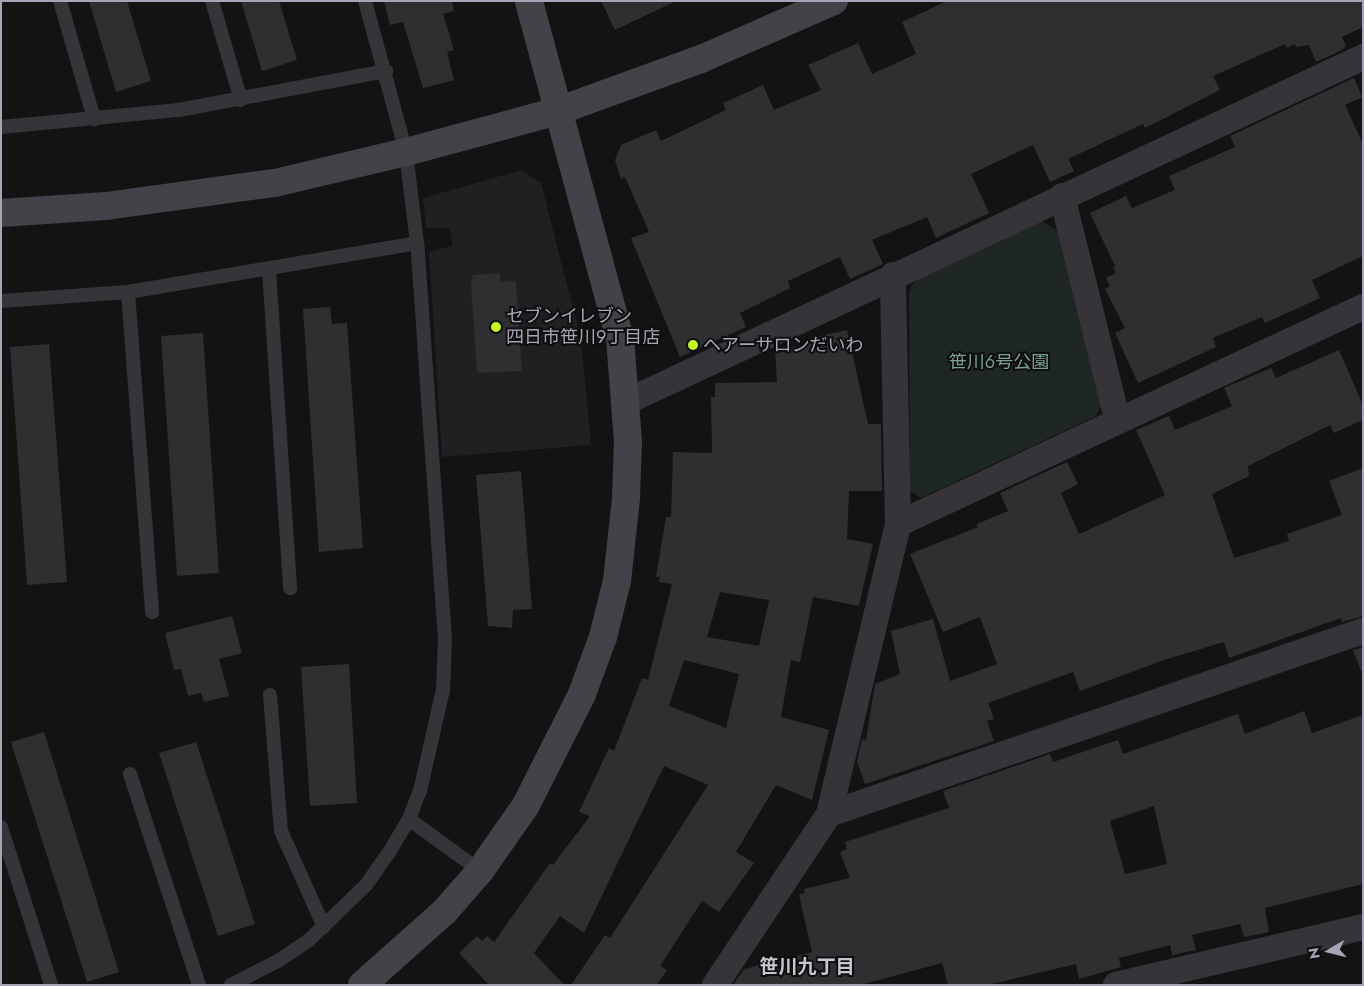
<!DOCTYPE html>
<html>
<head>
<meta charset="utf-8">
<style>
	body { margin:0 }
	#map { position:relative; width:1364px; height:986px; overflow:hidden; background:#141314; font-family:Jost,"Noto Sans JP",sans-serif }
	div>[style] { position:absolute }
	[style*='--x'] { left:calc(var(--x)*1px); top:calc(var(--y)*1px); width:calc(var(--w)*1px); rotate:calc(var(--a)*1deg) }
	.built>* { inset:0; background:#201f21 }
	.green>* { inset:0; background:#1f2724 }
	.building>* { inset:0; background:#2f2e30 }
	.lane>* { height:14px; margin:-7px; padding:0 7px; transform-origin:7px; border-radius:7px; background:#363439 }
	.street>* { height:26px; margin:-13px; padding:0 13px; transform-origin:13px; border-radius:13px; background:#363439 }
	.secondary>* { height:28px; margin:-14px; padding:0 14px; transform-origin:14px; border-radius:14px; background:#444149 }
	.dots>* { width:14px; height:14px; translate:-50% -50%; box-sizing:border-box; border:2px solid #0f0e0f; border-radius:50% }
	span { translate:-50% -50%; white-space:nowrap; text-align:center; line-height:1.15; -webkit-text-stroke:4px #0f0e0f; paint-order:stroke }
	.poi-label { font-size:18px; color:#a9a4b5 }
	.left { translate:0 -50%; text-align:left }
	.park-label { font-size:18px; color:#7aa193 }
	.neighbourhood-label { font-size:19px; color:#c9c5d1; font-weight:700 }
	.frame { position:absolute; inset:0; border:2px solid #a9a4b5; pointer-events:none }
	.north { position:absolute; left:1304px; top:926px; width:50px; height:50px; -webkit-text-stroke:4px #0f0e0f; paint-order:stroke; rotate:262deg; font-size:14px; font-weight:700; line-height:20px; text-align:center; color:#a9a4b5 }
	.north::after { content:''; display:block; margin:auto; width:18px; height:22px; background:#a9a4b5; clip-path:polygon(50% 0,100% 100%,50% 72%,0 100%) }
</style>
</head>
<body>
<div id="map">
	<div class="built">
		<div style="clip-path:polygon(521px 170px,541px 183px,581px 340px,591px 445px,442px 457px,429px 252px,452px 246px,450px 228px,426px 228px,423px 198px)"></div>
	</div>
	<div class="green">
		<div style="clip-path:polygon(1041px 221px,1057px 230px,1102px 404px,1096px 416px,921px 498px,910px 491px,909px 292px,915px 280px)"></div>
	</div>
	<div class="building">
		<div style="clip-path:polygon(89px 1px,127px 1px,151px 81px,116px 92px)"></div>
		<div style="clip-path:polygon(241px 1px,279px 1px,297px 60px,262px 71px)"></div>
		<div style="clip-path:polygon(384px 1px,452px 1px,454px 11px,443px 14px,454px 50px,447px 52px,454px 80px,423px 88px,403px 22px,390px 25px)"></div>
		<div style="clip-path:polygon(601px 1px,676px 1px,615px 30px)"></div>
		<div style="clip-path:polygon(947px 1px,1363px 1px,1363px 27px,1342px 37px,1346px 46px,1342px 50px,1316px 62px,1309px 45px,1296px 47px,1295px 44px,1287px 48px,1285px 44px,1213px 76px,1220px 90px,1145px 128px,1143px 124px,1068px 159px,1074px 171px,1050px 182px,1033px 145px,971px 174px,989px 213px,936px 238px,927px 217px,872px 240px,883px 264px,850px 279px,840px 257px,788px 281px,790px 288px,740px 313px,746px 327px,680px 357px,631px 238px,649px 232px,625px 177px,621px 179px,615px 160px,621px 145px,656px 130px,661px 141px,726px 110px,723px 103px,763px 85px,774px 110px,821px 90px,808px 65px,858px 43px,872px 74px,916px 54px,902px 22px)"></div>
		<div style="clip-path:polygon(1354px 78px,1362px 97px,1345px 105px,1363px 144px,1363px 256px,1312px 280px,1320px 298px,1265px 323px,1262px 317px,1213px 338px,1216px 347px,1138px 383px,1115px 333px,1125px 328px,1105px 289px,1110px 286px,1106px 278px,1116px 273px,1113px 267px,1115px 266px,1090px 213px,1126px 196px,1132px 208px,1175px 190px,1169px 176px,1235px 147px,1230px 136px)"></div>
		<div style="clip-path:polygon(500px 273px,500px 282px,516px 281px,522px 371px,477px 373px,471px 284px,473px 275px)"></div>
		<div style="clip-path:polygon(330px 307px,332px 324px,347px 323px,363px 548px,319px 552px,303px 309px)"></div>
		<div style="clip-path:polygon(evenodd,847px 330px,868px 424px,881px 424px,882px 491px,849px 491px,847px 539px,873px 544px,859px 606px,813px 597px,800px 662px,791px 660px,781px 717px,829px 730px,812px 800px,776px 785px,736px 852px,754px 863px,719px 912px,702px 901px,660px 966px,667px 970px,657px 985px,571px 985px,605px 935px,610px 938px,708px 785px,664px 766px,584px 933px,560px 916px,534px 953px,564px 985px,489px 985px,459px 953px,477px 936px,482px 941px,487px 936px,494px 942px,550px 863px,553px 865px,590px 816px,579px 812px,609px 748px,614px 751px,642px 678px,648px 680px,672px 584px,659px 582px,660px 577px,656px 577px,666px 517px,671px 517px,673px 452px,712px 453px,711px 397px,715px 397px,715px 383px,777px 382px,775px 349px,807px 346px,806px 339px,847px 330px,720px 592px,769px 600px,759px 646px,707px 637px,720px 592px,847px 330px,684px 660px,739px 674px,726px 728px,669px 706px,684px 660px)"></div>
		<div style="clip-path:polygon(203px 333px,219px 573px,177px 576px,161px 336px)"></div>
		<div style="clip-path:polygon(49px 344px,67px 582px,27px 585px,10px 347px)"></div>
		<div style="clip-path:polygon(1339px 350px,1363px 405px,1363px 420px,1334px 433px,1330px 425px,1248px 466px,1249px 476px,1212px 494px,1234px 558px,1289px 541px,1287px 534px,1342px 515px,1329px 481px,1363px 468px,1363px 616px,1342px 622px,1341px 618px,1229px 658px,1224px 642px,1164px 660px,1080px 691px,1073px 672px,988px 703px,994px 719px,987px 721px,994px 741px,865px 784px,857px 761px,862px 739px,866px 740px,875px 684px,900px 674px,891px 631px,933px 619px,950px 681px,997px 664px,980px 617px,943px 632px,910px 554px,978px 527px,977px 524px,1008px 511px,1000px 493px,1067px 462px,1078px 484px,1061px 493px,1079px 534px,1165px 495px,1136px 430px,1169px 416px,1175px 430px,1232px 406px,1224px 388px,1271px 368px,1276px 378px)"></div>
		<div style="clip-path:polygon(521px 471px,532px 609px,513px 610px,512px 628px,488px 626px,476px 475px)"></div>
		<div style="clip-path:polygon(232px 616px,242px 653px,219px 659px,229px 696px,204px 702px,201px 693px,188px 696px,181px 669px,174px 670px,165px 633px)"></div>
		<div style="clip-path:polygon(1363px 647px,1363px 670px,1361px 671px,1353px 650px)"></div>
		<div style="clip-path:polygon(349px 664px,357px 803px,310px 806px,301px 667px)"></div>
		<div style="clip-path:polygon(evenodd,1304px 711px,1312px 733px,1363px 715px,1363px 884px,1265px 908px,1269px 932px,1244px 937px,1240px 924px,1192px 935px,1196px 950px,1172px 955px,1170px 945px,1119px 958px,1121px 967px,1079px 979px,1076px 964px,988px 985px,948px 985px,942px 963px,860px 985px,733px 985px,744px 969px,812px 952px,799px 895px,805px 893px,804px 889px,850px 878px,840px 852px,847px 849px,845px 842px,949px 808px,943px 791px,1050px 754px,1053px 762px,1118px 740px,1123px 754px,1238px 714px,1245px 734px,1304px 711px,1154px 806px,1167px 864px,1125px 874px,1110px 821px,1154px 806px)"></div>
		<div style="clip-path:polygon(44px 732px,119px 972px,87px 982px,11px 742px)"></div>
		<div style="clip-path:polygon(196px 742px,255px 924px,218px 936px,159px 753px)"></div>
	</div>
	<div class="lane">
		<div style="--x:60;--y:1;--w:123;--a:73.9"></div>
		<div style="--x:212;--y:1;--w:103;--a:73.7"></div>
		<div style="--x:1;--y:127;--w:179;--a:-5.5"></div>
		<div style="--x:179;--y:110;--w:211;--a:-10.7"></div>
		<div style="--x:269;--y:270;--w:319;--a:86.2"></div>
		<div style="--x:128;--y:292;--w:321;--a:85.7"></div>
		<div style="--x:1;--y:301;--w:127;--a:-4.1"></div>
		<div style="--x:128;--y:292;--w:293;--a:-9.6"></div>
		<div style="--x:270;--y:695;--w:136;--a:85.4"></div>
		<div style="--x:281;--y:831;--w:105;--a:65.9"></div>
		<div style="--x:130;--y:774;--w:222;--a:71.9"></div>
		<div style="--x:409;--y:819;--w:88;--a:36.2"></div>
		<div style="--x:1;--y:827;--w:166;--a:72.4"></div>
		<div style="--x:231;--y:985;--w:53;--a:-27.1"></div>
		<div style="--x:278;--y:961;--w:36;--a:-34"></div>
		<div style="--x:308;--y:941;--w:81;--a:-44"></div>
		<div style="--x:366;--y:885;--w:38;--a:-55"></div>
		<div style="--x:388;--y:854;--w:41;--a:-59"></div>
		<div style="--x:409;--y:819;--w:30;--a:-69"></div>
		<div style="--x:420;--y:791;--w:104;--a:-77.2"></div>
		<div style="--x:443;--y:690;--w:50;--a:-87.7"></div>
		<div style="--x:445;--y:640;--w:398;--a:-94"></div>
		<div style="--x:417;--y:243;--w:92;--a:-96.9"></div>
		<div style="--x:406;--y:152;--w:156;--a:-105.2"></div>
	</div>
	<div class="street">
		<div style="--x:1062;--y:196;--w:230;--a:76.1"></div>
		<div style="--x:626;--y:402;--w:814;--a:-25.08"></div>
		<div style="--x:898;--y:524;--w:513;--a:-25.02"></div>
		<div style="--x:829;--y:814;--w:564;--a:-18.92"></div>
		<div style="--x:715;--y:985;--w:206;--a:-56.3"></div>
		<div style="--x:829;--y:814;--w:298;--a:-76.6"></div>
		<div style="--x:898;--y:524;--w:249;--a:-91.2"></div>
		<div style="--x:1116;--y:985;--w:254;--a:-13.2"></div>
	</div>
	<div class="secondary">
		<div style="--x:1;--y:213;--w:105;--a:-3.8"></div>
		<div style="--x:106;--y:206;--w:171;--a:-7.8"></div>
		<div style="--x:275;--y:183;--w:135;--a:-13.3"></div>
		<div style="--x:406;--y:152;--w:157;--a:-15.1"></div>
		<div style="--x:558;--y:111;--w:152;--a:-20"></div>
		<div style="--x:701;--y:59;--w:145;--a:-23.6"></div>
		<div style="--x:362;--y:985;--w:111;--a:-41.7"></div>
		<div style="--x:445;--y:911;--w:53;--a:-48.8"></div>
		<div style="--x:480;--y:871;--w:80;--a:-55.1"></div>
		<div style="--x:526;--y:805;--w:124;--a:-63.2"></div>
		<div style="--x:582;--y:694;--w:61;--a:-69.8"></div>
		<div style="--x:603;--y:637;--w:58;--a:-76"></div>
		<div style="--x:617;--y:581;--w:83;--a:-83.8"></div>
		<div style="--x:626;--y:498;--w:56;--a:-88"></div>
		<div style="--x:628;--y:442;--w:103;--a:-94.4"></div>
		<div style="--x:620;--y:339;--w:350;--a:-105.1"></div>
	</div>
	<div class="dots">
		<div style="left:496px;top:327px;background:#c3f629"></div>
		<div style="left:693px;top:345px;background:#c3f629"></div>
	</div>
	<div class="poi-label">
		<span class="left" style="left:506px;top:327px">セブンイレブン<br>四日市笹川9丁目店</span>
		<span class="left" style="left:703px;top:345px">ヘアーサロンだいわ</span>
	</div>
	<div class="park-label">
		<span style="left:999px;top:362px">笹川6号公園</span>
	</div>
	<div class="neighbourhood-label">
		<span style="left:807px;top:967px">笹川九丁目</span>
	</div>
	<div class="frame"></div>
	<div class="north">N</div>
</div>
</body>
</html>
